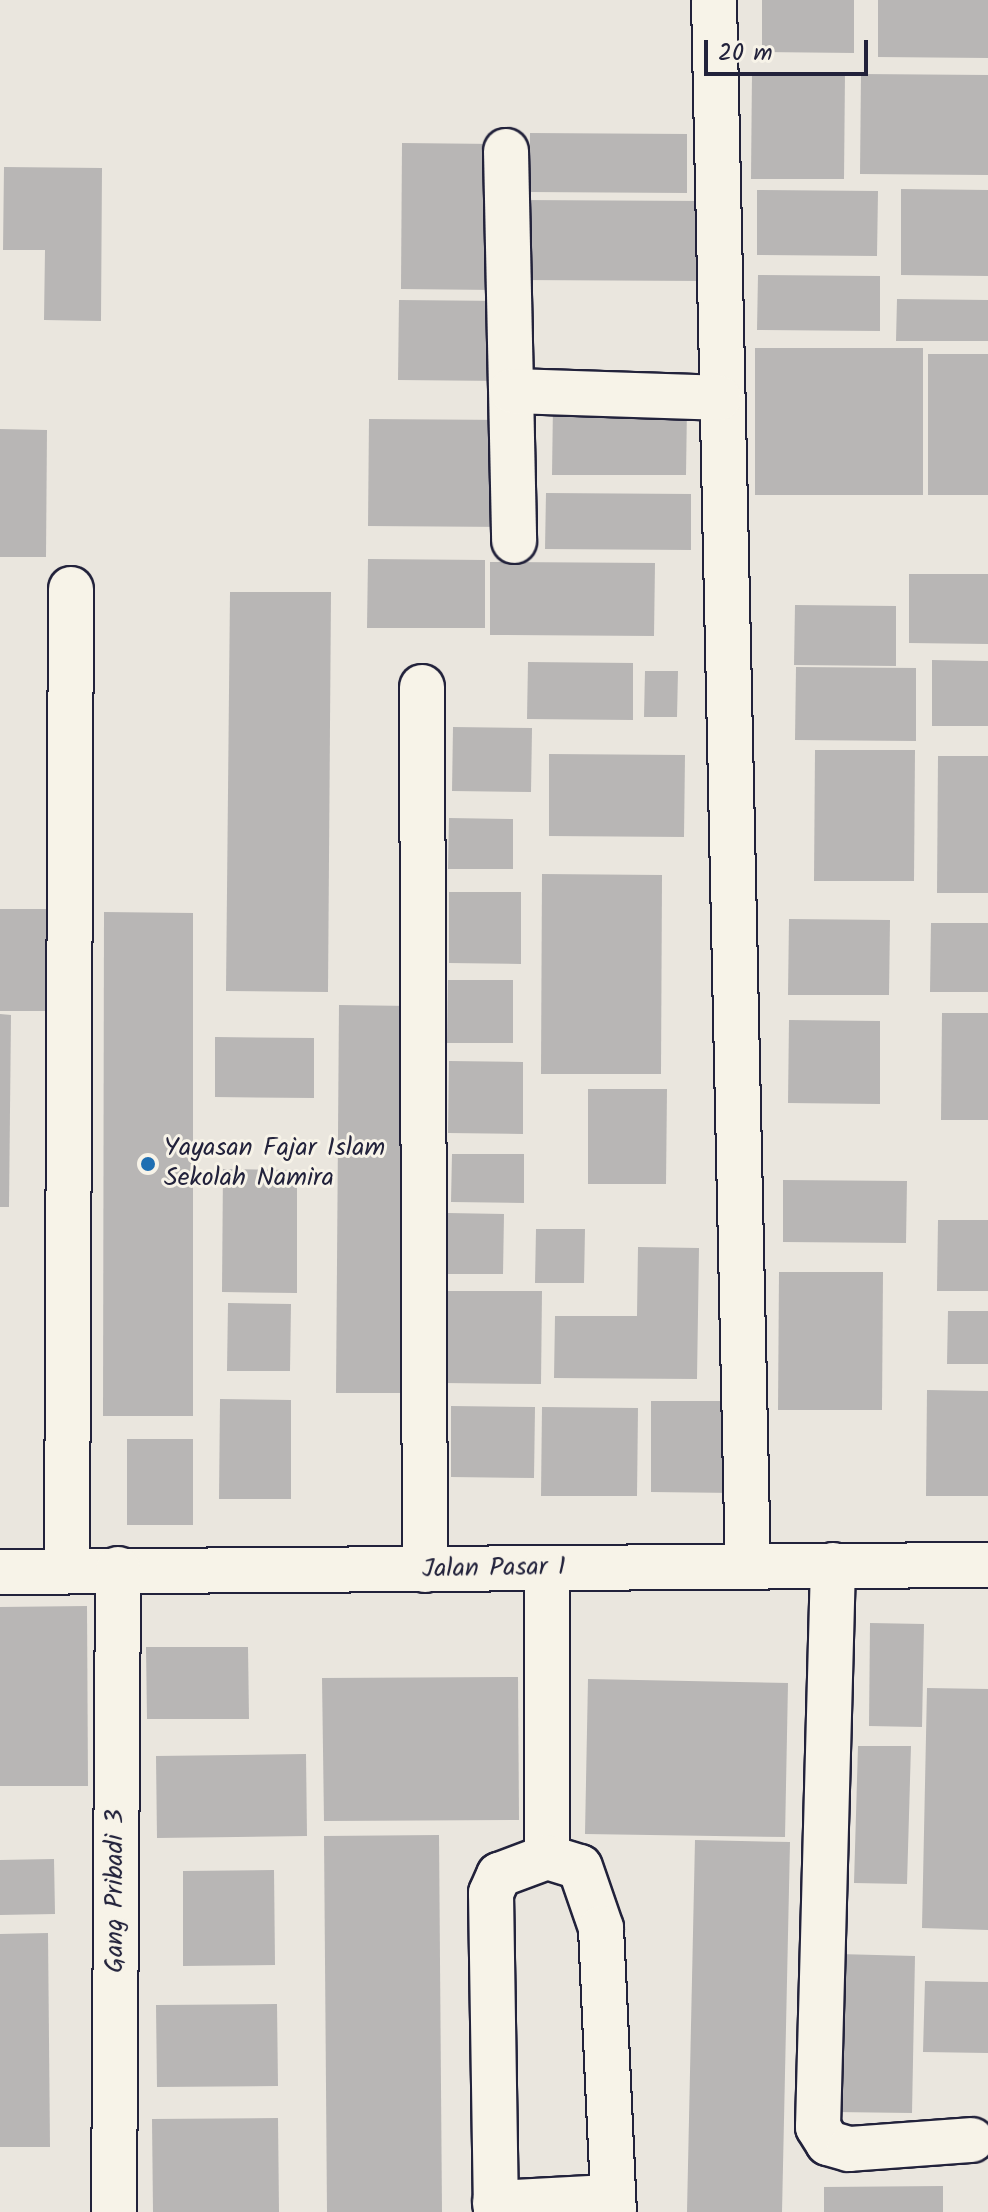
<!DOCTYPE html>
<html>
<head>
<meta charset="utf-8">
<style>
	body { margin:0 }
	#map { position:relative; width:988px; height:2212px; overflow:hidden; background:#eae6de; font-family:Kalam,sans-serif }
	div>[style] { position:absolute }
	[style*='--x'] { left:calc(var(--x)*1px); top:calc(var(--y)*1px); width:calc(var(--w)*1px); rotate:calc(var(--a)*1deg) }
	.building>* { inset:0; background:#b8b6b5 }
	.roads { filter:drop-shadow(2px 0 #22223b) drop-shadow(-2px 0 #22223b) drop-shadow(0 2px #22223b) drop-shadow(0 -2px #22223b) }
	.street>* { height:44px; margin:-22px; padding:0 22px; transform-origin:22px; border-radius:22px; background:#f7f3e8 }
	.dots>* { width:22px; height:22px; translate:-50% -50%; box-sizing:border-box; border:4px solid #f7f3e8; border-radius:50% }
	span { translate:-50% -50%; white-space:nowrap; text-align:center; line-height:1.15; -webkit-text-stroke:6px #f7f3e8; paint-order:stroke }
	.poi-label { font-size:26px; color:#22223b }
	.left { translate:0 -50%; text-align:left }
	.street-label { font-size:26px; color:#22223b }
	.scale { position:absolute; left:704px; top:40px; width:164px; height:36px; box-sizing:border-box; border:4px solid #22223b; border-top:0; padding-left:10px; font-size:24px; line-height:28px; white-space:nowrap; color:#22223b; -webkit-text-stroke:6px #f7f3e8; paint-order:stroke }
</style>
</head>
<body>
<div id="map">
	<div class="building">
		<div style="clip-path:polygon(762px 0,854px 0,854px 53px,762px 52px)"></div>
		<div style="clip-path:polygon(878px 0,988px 0,988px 58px,878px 57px)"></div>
		<div style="clip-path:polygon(752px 72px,845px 72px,844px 179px,751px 179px)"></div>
		<div style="clip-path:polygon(861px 74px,988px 75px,988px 175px,860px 174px)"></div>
		<div style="clip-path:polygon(530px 133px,687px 134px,687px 193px,529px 192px)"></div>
		<div style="clip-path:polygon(402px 143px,495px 144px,495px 290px,401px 289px)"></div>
		<div style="clip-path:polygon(4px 167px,102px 168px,101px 321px,44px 320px,45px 250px,3px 250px)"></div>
		<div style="clip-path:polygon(901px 189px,988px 190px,988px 276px,901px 275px)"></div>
		<div style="clip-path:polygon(757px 190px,878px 191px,877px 256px,757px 255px)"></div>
		<div style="clip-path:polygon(521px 200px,705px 201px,705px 281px,520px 280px)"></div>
		<div style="clip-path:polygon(758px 275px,880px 276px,880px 331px,757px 330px)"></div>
		<div style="clip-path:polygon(897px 299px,988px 300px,988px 341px,896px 341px)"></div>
		<div style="clip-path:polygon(399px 300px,505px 301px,504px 381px,398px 380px)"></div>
		<div style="clip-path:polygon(755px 348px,923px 348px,923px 495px,755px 495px)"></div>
		<div style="clip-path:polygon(928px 354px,988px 354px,988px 495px,928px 495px)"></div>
		<div style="clip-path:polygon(553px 405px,687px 406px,686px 475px,552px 475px)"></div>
		<div style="clip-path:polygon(369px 419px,508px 420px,507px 527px,368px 526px)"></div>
		<div style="clip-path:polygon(0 429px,47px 430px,46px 557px,0 557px)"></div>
		<div style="clip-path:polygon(546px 493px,691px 494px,691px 550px,545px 549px)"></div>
		<div style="clip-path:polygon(368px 559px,485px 560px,485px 628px,367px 628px)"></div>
		<div style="clip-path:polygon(490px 562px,655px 563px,654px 636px,490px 635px)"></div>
		<div style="clip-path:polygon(909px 574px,988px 574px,988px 644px,909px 643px)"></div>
		<div style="clip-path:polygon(230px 592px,331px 592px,328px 992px,226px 991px)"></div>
		<div style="clip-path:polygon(795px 605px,896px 606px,896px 666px,794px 665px)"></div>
		<div style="clip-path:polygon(932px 660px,988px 661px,988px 726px,932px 726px)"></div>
		<div style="clip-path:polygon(528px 662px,633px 663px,633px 720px,527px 719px)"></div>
		<div style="clip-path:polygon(796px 667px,916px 668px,916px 741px,795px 740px)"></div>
		<div style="clip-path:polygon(645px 671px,678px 671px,677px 717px,644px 717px)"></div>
		<div style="clip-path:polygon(453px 727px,532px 728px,531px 792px,452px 791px)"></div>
		<div style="clip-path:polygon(815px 750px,915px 750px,914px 881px,814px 881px)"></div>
		<div style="clip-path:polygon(549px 754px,685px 755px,684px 837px,549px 836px)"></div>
		<div style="clip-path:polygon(938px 756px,988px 756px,988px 893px,937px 893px)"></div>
		<div style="clip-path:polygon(449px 818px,513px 819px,513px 869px,448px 869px)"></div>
		<div style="clip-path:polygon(542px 874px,662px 875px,661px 1074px,541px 1074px)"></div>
		<div style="clip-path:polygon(449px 892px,521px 892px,521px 964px,449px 963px)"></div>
		<div style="clip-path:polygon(0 909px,61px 909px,60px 1011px,0 1011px)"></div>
		<div style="clip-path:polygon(104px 912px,193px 913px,193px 1416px,103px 1416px)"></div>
		<div style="clip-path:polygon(789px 919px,890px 920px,889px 995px,788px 995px)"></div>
		<div style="clip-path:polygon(931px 923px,988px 923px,988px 992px,930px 992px)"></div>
		<div style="clip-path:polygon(448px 980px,513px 980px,513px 1043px,447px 1043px)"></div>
		<div style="clip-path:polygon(339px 1005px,411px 1006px,408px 1393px,336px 1393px)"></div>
		<div style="clip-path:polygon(942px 1013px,988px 1013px,988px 1120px,941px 1120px)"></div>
		<div style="clip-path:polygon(0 1014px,11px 1015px,9px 1207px,0 1207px)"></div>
		<div style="clip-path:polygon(789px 1020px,880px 1021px,880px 1104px,788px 1103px)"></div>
		<div style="clip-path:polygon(215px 1037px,314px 1038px,314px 1098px,215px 1097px)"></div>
		<div style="clip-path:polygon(449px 1061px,523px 1062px,523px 1134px,448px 1133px)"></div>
		<div style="clip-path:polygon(588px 1089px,667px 1089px,666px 1184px,588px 1184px)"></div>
		<div style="clip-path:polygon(452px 1154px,524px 1154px,524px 1203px,451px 1202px)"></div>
		<div style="clip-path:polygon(223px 1169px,297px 1170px,297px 1293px,222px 1292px)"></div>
		<div style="clip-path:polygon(783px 1180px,907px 1181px,906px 1243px,783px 1242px)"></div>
		<div style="clip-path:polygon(448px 1213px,504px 1214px,503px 1274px,447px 1274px)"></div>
		<div style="clip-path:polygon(938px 1220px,988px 1220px,988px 1291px,937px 1291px)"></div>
		<div style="clip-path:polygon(536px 1229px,585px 1229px,584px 1283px,535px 1283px)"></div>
		<div style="clip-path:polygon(638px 1247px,699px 1248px,697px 1379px,554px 1378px,555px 1316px,637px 1316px)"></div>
		<div style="clip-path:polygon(779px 1272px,883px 1272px,882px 1410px,778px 1410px)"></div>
		<div style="clip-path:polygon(443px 1291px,542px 1291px,541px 1384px,443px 1383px)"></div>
		<div style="clip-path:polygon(228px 1303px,291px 1304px,290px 1371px,227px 1371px)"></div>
		<div style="clip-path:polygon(948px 1311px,988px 1311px,988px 1364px,947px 1364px)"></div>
		<div style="clip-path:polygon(927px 1390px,988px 1391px,988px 1496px,926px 1496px)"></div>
		<div style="clip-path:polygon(220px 1399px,291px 1400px,291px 1499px,219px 1499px)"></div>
		<div style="clip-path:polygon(651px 1401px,736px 1401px,736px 1493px,651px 1492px)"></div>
		<div style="clip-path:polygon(451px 1406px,535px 1407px,534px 1478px,451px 1477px)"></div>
		<div style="clip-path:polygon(542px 1407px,638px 1408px,637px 1496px,541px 1496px)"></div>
		<div style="clip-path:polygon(127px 1439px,193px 1439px,193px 1525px,127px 1525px)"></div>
		<div style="clip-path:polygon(87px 1606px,88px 1786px,0 1786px,0 1607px)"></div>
		<div style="clip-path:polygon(870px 1623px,924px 1624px,922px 1727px,869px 1726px)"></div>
		<div style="clip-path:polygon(146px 1647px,248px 1647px,249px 1719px,147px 1719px)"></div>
		<div style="clip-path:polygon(518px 1677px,519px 1820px,324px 1821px,322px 1678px)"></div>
		<div style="clip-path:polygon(588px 1679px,788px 1683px,785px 1837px,585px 1834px)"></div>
		<div style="clip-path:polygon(927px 1688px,988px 1689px,988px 1930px,922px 1928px)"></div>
		<div style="clip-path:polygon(858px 1746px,911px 1746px,907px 1884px,854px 1883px)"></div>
		<div style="clip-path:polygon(306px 1754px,307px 1836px,157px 1838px,156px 1756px)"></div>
		<div style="clip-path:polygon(439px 1835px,442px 2212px,327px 2212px,324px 1836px)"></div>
		<div style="clip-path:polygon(695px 1840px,790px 1842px,782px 2212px,687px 2212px)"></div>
		<div style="clip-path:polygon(54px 1859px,55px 1914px,0 1915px,0 1860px)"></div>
		<div style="clip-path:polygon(274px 1870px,275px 1965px,183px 1966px,183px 1871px)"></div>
		<div style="clip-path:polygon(48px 1933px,50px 2147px,0 2147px,0 1934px)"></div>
		<div style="clip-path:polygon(838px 1954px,915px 1956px,912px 2113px,835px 2112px)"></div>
		<div style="clip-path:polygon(925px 1981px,988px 1982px,988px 2053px,923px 2052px)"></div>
		<div style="clip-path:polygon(277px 2004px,278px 2086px,157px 2087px,156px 2005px)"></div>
		<div style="clip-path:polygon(278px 2118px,279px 2212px,153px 2212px,152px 2119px)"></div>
		<div style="clip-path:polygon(943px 2186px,943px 2212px,824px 2212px,824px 2187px)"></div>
	</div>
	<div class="roads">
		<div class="street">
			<div style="--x:714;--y:0;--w:1565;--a:88.76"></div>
			<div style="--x:506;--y:151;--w:390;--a:88.8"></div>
			<div style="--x:512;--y:391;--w:207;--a:1.9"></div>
			<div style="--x:422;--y:687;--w:883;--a:89.81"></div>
			<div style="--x:833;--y:1565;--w:562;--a:91.53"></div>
			<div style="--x:818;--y:2127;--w:19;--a:58"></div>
			<div style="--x:828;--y:2143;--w:22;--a:16"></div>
			<div style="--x:849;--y:2149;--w:123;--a:-4.2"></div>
			<div style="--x:547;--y:1568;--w:289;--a:90"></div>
			<div style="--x:67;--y:1570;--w:981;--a:-89.77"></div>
			<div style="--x:0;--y:1572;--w:988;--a:-0.41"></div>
			<div style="--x:495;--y:2203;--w:115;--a:-3"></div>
			<div style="--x:114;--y:2212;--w:643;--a:-89.64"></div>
			<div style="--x:496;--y:2212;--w:319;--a:-90.9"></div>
			<div style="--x:491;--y:1893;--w:20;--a:-66"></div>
			<div style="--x:499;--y:1875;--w:51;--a:-20.6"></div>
			<div style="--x:547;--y:1857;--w:34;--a:17"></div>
			<div style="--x:580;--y:1867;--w:65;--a:71"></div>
			<div style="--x:601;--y:1928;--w:284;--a:87.4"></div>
		</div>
	</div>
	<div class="dots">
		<div style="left:148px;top:1164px;background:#1f6fb2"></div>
	</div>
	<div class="poi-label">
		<span class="left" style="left:164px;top:1164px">Yayasan Fajar Islam<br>Sekolah Namira</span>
	</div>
	<div class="street-label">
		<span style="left:494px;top:1569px;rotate:-1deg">Jalan Pasar 1</span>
		<span style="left:116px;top:1891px;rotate:-90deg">Gang Pribadi 3</span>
	</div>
	<div class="scale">20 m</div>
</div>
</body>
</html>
